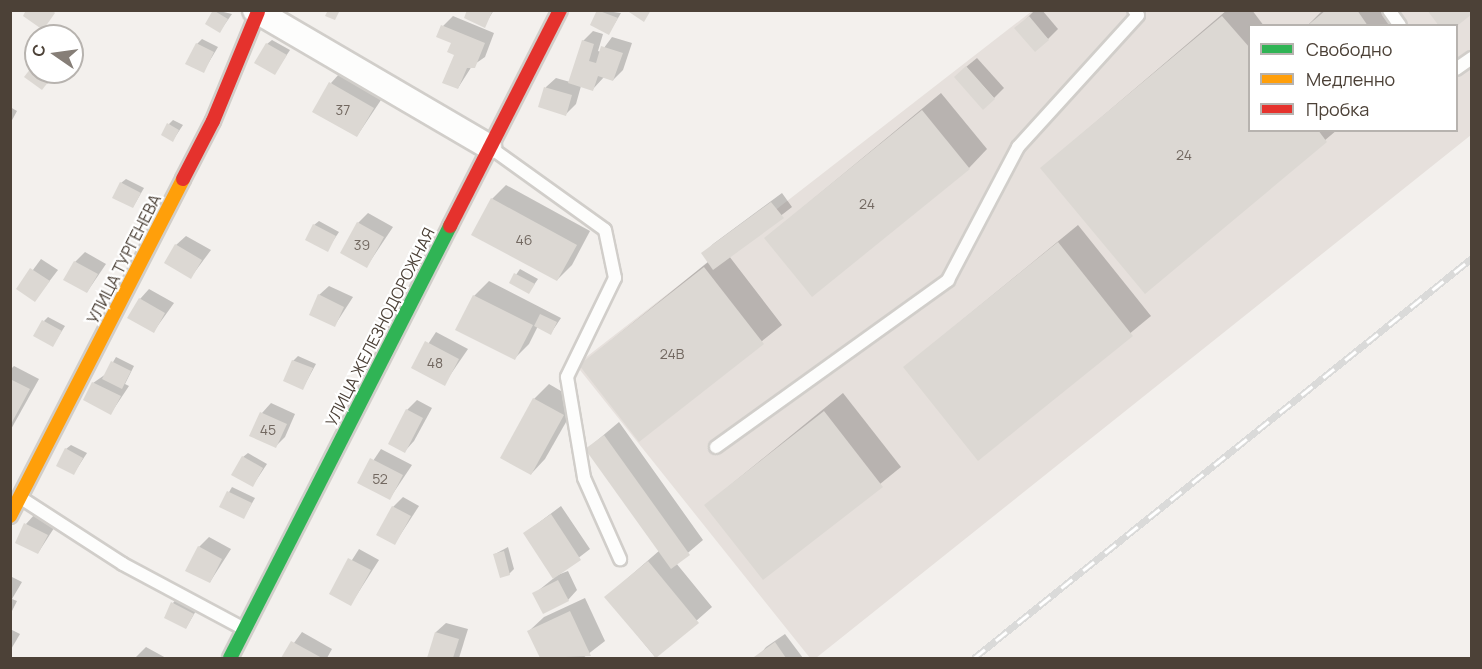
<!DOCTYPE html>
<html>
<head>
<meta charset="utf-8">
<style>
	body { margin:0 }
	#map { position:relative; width:1482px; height:669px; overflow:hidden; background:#f3f0ed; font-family:Manrope,sans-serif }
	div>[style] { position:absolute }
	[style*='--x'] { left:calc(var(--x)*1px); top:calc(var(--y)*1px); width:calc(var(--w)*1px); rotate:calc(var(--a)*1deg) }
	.industrial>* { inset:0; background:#e6e0dc }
	.shadow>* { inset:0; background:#0003 }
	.building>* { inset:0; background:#dcd8d3 }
	.roads { filter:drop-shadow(2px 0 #d1ceca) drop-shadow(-2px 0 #d1ceca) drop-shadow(0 2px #d1ceca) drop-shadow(0 -2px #d1ceca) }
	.lane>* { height:12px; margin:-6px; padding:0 6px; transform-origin:6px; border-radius:6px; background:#fdfdfc }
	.street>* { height:24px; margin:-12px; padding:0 12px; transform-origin:12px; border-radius:12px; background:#fdfdfc }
	.fast>* { height:14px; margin:-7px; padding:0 7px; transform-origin:7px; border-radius:7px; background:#30b455 }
	.slow>* { height:14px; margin:-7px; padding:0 7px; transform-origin:7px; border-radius:7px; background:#ff9f0a }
	.jam>* { height:14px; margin:-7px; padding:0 7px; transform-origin:7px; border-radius:7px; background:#e5322d }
	.rail>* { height:7px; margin-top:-3.5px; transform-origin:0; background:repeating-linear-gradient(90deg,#fff 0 14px,#dadad9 0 28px); box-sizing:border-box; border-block:2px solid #dadad9 }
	span { translate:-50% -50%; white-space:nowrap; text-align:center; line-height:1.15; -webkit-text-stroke:4.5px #fff; paint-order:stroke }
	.number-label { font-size:14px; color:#726860 }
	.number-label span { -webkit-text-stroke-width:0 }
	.street-label { font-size:16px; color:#4c4137 }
	.frame { position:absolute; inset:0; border:12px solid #4c4137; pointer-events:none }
	.legend { position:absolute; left:1248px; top:24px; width:210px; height:108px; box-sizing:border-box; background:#fff; border:2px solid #b7b3af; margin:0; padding:8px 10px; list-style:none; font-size:18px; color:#4c4137 }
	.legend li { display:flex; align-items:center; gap:12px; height:30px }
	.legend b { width:30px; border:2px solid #b7b3af }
	.north { position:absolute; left:24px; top:24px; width:60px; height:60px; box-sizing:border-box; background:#fff; border:2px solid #b7b3af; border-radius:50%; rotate:283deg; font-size:16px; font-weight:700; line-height:24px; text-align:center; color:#4c4137 }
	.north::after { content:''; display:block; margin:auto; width:21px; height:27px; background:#867e77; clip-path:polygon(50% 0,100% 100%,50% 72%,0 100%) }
</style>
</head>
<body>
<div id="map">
	<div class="industrial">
		<div style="clip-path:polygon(evenodd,1032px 11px,1471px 11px,1471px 135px,816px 658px,810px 658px,576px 365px,1032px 11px,1250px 26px,1456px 26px,1456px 130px,1250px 130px,1250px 26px)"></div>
	</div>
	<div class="shadow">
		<div style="clip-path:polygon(215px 10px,232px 14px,220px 31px,207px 23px)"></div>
		<div style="clip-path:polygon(469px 10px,494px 10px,484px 26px)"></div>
		<div style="clip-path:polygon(599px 10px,621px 13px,609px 33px,592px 25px)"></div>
		<div style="clip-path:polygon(1035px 10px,1042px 10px,1058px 29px,1048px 39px,1026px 19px)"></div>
		<div style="clip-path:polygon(1227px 10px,1252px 10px,1264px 26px,1250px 26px,1250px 130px,1337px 130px,1145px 292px,1042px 168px)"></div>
		<div style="clip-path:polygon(1323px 10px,1390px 10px,1401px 26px,1307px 26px)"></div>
		<div style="clip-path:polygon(453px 16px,494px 33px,485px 57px,472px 66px,458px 88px,453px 42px,443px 26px)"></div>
		<div style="clip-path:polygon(593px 31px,603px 34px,598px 51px,601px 52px,612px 37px,632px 43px,623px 70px,613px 80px,604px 77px,593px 89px,581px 86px,576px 104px,566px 114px,540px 106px,546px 87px,556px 78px,570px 82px,583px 41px)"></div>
		<div style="clip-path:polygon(202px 39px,218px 47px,203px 72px,197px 44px)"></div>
		<div style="clip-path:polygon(272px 40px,290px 50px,275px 73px,267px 44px)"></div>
		<div style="clip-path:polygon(977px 58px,1004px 88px,994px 98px,966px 67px)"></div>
		<div style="clip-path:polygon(36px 65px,36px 72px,53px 76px,47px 84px,26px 77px)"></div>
		<div style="clip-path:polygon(340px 73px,383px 97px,357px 136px,331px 83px)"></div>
		<div style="clip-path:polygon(941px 93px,987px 149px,969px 168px,766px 238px)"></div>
		<div style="clip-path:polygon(10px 107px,17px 111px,10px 124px)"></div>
		<div style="clip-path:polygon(173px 120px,183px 125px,173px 140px,169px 124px)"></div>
		<div style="clip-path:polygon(126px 179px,144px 188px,133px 207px,121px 183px)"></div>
		<div style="clip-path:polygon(506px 185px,590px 231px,572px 265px,557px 280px,492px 199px)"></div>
		<div style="clip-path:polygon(782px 193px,792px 207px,729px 256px,782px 325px,639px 440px,581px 365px,709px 261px,703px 254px,713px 244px)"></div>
		<div style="clip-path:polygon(368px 213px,393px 227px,367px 266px,358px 223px)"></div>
		<div style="clip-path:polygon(319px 221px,339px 232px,327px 250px,314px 225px)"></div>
		<div style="clip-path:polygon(1078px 225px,1151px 316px,978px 459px,905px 367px)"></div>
		<div style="clip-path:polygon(186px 236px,211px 250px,191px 277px,176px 245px)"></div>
		<div style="clip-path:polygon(85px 252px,106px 264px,87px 292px,75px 262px)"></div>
		<div style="clip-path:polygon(41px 259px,58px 270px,35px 300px,19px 289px)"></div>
		<div style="clip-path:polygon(520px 269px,538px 279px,529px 292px,511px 282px)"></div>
		<div style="clip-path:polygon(489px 281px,561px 318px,551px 333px,538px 326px,529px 344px,515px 358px,474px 296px)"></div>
		<div style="clip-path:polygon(329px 286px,353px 297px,335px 325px,319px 295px)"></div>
		<div style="clip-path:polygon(149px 289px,174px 303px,154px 331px,140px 299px)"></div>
		<div style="clip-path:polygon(48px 317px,65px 326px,53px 345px,44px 321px)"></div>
		<div style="clip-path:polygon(436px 332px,468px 349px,444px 384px,413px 367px)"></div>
		<div style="clip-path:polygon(298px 356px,316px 364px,303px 388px,293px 361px)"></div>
		<div style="clip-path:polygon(116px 357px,134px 366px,125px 384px,129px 386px,111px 413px,93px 383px,106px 374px)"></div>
		<div style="clip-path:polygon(14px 366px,39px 379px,10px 431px,10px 370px)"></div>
		<div style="clip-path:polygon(549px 384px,578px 401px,545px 459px,531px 474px,534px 399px)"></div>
		<div style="clip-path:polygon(843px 393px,901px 467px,764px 578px,706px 505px)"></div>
		<div style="clip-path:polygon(417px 400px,432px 408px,414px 441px,405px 451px,407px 410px)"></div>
		<div style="clip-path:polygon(271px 403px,295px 414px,285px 437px,276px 446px,262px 413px)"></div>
		<div style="clip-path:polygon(619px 422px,703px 540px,676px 563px,712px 607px,655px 657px,606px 597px,660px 550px,587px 449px)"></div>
		<div style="clip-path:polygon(71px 445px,87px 453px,74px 473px,66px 449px)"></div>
		<div style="clip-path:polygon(381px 449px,412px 465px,390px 498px,359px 482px)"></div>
		<div style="clip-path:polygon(248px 453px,267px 464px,253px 485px,243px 457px)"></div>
		<div style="clip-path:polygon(232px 487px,255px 498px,244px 517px,221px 506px)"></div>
		<div style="clip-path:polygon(403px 497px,419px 506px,395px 543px,393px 507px)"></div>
		<div style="clip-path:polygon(561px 506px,590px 549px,555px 576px,568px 571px,577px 590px,568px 600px,534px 594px,554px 578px,525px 533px)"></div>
		<div style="clip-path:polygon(35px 514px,56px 525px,38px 553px,26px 524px)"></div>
		<div style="clip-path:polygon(209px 537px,231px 549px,210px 582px,199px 547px)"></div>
		<div style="clip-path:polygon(508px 547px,514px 569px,509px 574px,495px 554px)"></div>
		<div style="clip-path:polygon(359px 549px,379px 560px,351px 604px,331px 593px)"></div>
		<div style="clip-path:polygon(10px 576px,22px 582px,12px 599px,17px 601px,10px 615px)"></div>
		<div style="clip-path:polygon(177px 598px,197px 609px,186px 628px,173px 603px)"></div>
		<div style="clip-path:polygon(585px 598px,605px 641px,583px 658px,542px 658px,529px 631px,544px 617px)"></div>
		<div style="clip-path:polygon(446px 623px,468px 629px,459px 658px,429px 658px,436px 632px)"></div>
		<div style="clip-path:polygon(10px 629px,20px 634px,10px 651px)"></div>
		<div style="clip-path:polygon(302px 632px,332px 649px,327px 658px,283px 658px)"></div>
		<div style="clip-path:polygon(785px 634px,803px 658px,757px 658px,766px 647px)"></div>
		<div style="clip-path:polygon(146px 647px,166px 658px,135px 658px)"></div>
	</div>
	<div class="building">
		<div style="clip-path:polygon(26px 10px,52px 10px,55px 13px,43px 30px,23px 16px)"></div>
		<div style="clip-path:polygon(213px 10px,228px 19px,220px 33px,205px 24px)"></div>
		<div style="clip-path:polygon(328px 10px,340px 10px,335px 20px,325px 16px)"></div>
		<div style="clip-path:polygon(467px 10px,489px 10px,492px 12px,485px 28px,464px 18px)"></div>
		<div style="clip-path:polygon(597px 10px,618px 18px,609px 35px,590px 25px)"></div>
		<div style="clip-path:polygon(626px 10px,651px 10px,644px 22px)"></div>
		<div style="clip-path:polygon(1326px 10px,1357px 10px,1368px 26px,1307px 26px)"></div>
		<div style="clip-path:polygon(1427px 10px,1472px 10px,1472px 14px,1457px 26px,1439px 26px)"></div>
		<div style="clip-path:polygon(1029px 16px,1049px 40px,1035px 52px,1014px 28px)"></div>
		<div style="clip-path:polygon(1222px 16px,1250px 48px,1250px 130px,1318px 130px,1327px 142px,1145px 294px,1040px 168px)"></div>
		<div style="clip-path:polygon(441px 25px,485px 43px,475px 68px,467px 68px,458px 89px,442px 83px,454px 55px,447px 52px,451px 43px,436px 37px)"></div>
		<div style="clip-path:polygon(582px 40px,594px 44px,589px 61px,596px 63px,601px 46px,623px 53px,613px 81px,598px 76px,593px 91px,568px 83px)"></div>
		<div style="clip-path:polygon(196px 43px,214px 52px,204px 73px,185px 64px)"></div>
		<div style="clip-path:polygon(266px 43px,287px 55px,275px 75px,254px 63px)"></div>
		<div style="clip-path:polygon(966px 66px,995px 99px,983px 110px,954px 77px)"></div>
		<div style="clip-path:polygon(31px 68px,49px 81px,42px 90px,24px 77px)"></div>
		<div style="clip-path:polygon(329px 82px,374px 108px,357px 137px,312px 112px)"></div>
		<div style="clip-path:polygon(544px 87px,572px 95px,566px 116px,538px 107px)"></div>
		<div style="clip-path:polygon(922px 110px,970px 169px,812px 297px,764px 238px)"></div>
		<div style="clip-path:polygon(167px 123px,179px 130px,173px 142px,161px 135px)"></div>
		<div style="clip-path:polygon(120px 182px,141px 193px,133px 208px,112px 198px)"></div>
		<div style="clip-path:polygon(491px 198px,577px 245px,557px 281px,471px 235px)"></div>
		<div style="clip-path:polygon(771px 202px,784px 218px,713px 270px,701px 253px)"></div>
		<div style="clip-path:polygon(357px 222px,384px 237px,367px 268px,340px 253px)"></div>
		<div style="clip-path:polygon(313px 224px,336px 236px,328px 252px,305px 240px)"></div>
		<div style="clip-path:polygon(1058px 242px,1133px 336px,978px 461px,903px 367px)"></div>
		<div style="clip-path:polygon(175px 244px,202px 260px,191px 279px,164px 263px)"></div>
		<div style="clip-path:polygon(74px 261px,98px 274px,87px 293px,63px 280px)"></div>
		<div style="clip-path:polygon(704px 267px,764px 344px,639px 442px,579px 365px)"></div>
		<div style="clip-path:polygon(30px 268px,50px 281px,35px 302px,16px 289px)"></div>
		<div style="clip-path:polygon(514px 273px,535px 284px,529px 294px,509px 283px)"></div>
		<div style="clip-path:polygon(318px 294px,344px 307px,335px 327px,309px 315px)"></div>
		<div style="clip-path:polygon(473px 295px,533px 325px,515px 360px,455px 330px)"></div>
		<div style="clip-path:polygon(139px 298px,165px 313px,154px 333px,127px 318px)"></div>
		<div style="clip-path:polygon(540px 314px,557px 322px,551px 335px,534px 326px)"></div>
		<div style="clip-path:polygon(42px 320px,62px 331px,53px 347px,33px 336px)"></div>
		<div style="clip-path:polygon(425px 341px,459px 359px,445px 386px,411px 368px)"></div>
		<div style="clip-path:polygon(292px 360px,313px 368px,303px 390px,283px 381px)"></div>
		<div style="clip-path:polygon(111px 361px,131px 371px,122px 389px,102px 379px)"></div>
		<div style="clip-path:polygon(10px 379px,30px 389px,10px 426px)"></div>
		<div style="clip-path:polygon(92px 382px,121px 396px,111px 415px,83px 400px)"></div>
		<div style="clip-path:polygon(533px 398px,564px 415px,531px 475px,500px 458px)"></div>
		<div style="clip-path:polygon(406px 409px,423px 418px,405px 453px,388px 444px)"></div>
		<div style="clip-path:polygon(824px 411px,883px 487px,763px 580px,704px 505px)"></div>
		<div style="clip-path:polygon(260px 412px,287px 424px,276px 448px,249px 436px)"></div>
		<div style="clip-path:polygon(604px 435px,690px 555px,671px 569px,585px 449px)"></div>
		<div style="clip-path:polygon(65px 448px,83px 458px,74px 475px,56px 466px)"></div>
		<div style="clip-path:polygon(242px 456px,263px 468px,253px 487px,231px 475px)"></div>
		<div style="clip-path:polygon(370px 458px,403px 475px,390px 500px,357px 483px)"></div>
		<div style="clip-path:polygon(227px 491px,252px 503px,244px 519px,219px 507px)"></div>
		<div style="clip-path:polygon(392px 506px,411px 516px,395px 545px,376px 535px)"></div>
		<div style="clip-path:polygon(551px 514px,581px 560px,553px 579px,523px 533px)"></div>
		<div style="clip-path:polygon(24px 523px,48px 535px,38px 554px,15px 543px)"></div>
		<div style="clip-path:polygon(198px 546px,222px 559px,210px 583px,185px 571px)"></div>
		<div style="clip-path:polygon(504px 551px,510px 575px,500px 578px,493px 554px)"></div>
		<div style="clip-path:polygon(348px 558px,371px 570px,351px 606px,329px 594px)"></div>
		<div style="clip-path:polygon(648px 561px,699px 623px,656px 658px,604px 597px)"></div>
		<div style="clip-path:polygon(558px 580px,569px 601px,543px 614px,532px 593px)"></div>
		<div style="clip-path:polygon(171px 602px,194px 614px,186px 629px,164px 618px)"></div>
		<div style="clip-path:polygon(570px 611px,591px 656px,540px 658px,527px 631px)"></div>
		<div style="clip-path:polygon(435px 632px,459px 639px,453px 658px,427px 658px)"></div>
		<div style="clip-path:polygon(291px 641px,322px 658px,281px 658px)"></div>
		<div style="clip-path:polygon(775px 642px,786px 658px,755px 658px,754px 657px)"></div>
	</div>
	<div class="roads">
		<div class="lane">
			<div style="--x:1389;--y:10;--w:19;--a:55"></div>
			<div style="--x:1456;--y:69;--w:19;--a:-35"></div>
			<div style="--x:491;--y:148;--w:140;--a:35.7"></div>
			<div style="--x:605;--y:230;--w:49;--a:78.2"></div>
			<div style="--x:615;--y:278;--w:110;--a:115.9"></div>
			<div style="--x:567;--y:377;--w:102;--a:80.4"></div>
			<div style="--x:584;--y:478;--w:89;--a:66"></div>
			<div style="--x:716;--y:447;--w:286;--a:-35.7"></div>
			<div style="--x:948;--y:280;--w:150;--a:-62.2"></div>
			<div style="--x:1018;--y:147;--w:178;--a:-47.7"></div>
			<div style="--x:1138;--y:15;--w:6;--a:-129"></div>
			<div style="--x:21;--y:498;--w:121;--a:32.9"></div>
			<div style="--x:123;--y:564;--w:137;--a:28.2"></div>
		</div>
		<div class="street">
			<div style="--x:255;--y:10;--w:271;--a:30.3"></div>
		</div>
		<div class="fast">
			<div style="--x:230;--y:658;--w:485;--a:-63"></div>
		</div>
		<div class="slow">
			<div style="--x:10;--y:516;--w:379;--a:-62.8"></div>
		</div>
		<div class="jam">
			<div style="--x:183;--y:179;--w:65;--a:-62.7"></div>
			<div style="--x:213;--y:121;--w:118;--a:-67.6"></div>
			<div style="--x:450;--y:226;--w:242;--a:-63"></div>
		</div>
	</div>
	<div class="rail">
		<div style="--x:974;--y:658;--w:639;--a:-38.77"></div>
	</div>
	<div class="number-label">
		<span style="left:343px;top:110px">37</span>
		<span style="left:1184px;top:155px">24</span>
		<span style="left:867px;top:204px">24</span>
		<span style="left:524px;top:240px">46</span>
		<span style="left:362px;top:245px">39</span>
		<span style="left:672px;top:354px">24В</span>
		<span style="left:435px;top:363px">48</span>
		<span style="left:268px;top:430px">45</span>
		<span style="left:380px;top:479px">52</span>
	</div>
	<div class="street-label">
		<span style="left:124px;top:259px;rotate:-63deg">УЛИЦА ТУРГЕНЕВА</span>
		<span style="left:380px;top:327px;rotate:-63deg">УЛИЦА ЖЕЛЕЗНОДОРОЖНАЯ</span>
	</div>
	<div class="frame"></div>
	<ul class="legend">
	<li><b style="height:8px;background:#30b455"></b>Свободно</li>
	<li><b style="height:8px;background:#ff9f0a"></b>Медленно</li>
	<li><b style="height:8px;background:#e5322d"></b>Пробка</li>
	</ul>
	<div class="north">С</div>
</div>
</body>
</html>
